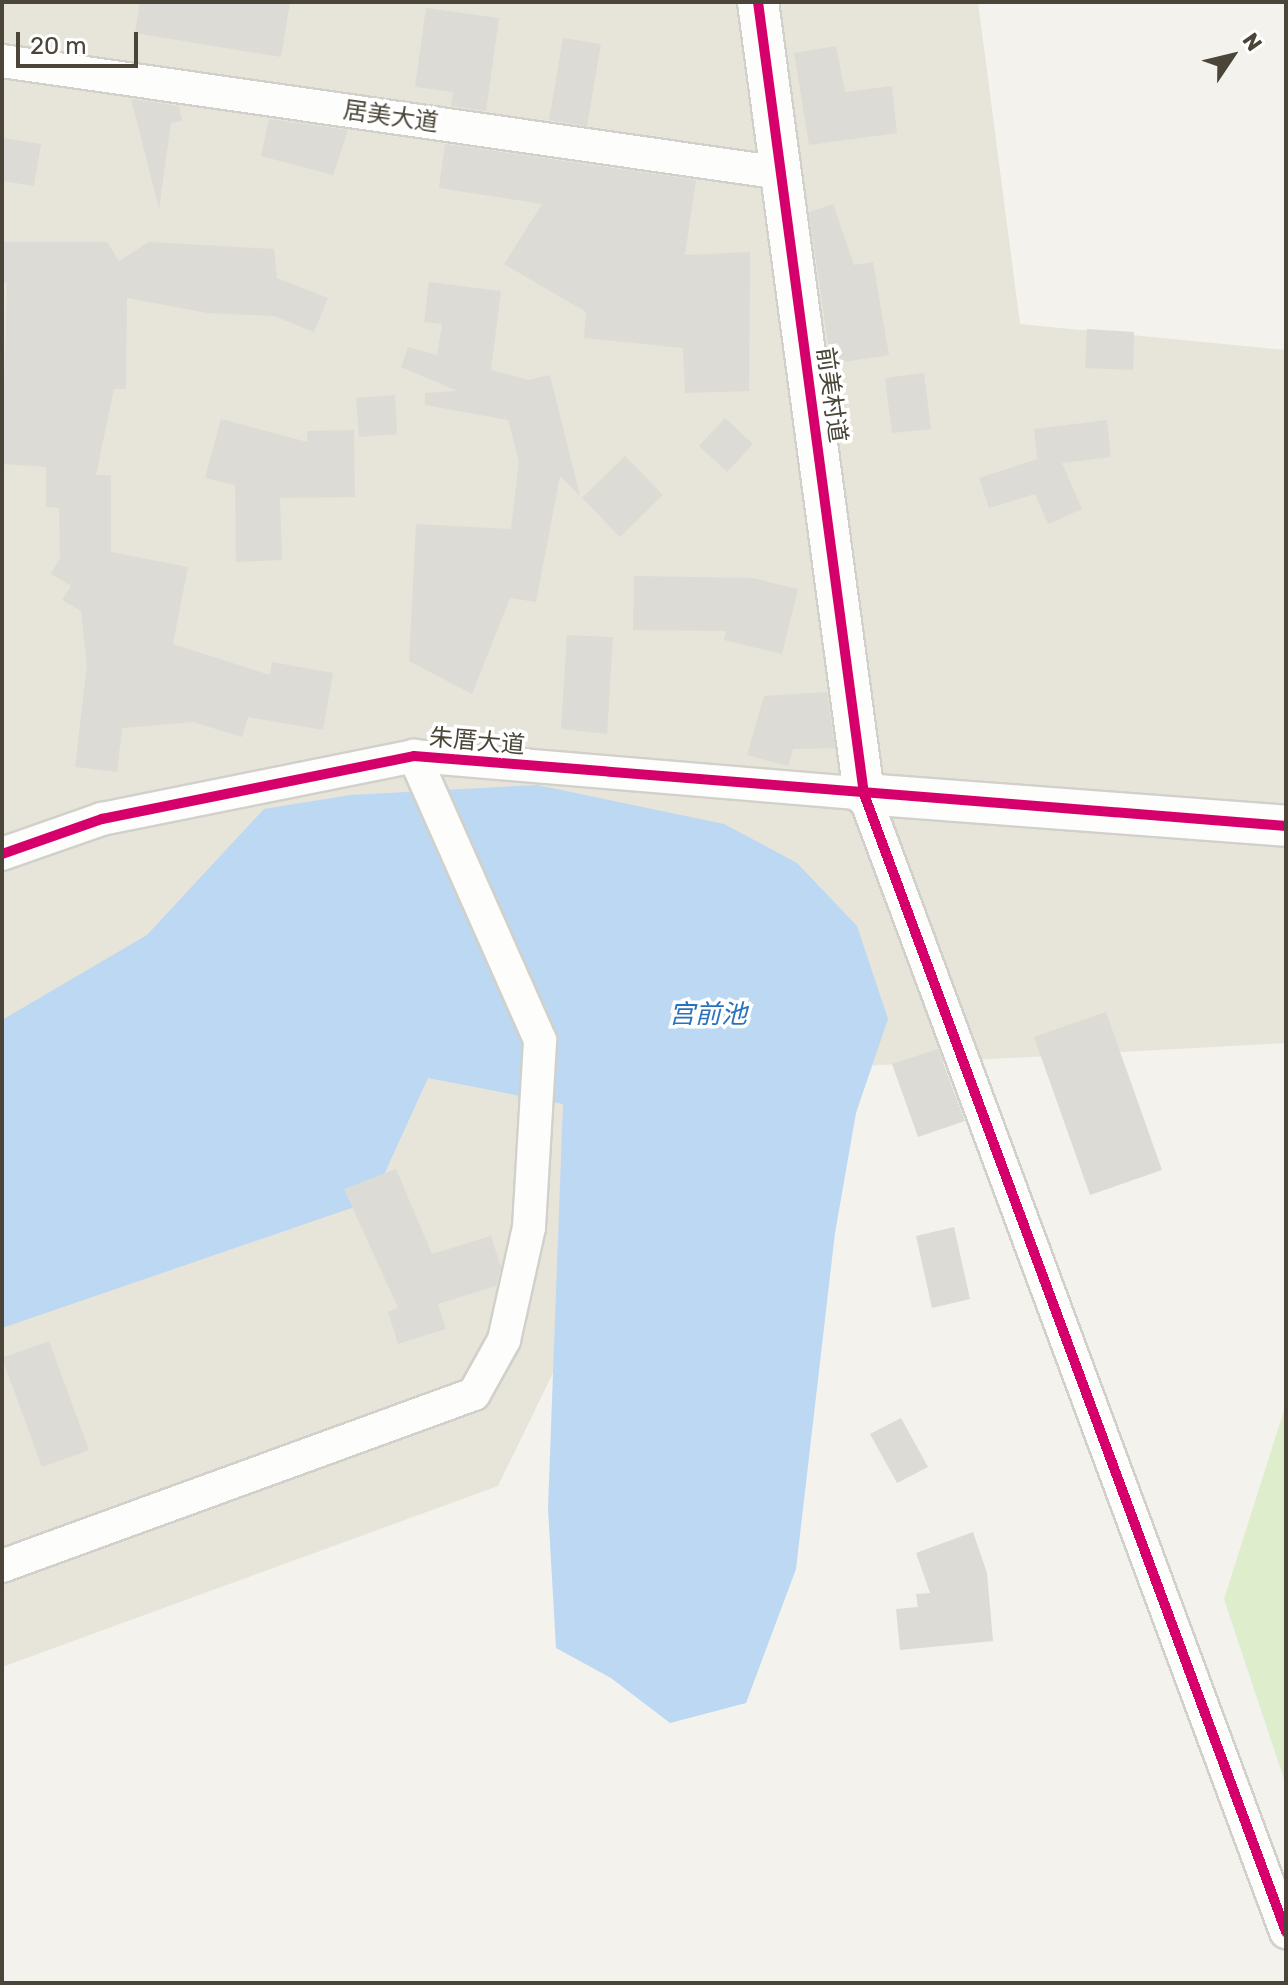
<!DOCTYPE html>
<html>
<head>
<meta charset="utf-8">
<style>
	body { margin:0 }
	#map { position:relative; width:1288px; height:1985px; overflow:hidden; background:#f3f2ed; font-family:Rubik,"Noto Sans SC",sans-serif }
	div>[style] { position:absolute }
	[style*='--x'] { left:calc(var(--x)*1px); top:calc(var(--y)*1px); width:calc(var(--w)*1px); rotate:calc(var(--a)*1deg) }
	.residential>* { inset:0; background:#e7e4da }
	.green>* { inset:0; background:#deeecd }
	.water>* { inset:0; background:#bcd8f2 }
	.building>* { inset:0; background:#dddbd5 }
	.roads { filter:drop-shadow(2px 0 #d1d0ca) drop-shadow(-2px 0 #d1d0ca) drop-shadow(0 2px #d1d0ca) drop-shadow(0 -2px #d1d0ca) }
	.minor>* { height:32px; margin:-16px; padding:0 16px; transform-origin:16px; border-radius:16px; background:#fdfdfc }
	.tertiary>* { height:40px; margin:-20px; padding:0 20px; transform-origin:20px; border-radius:20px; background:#fdfdfc }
	.cycleway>* { height:10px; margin:-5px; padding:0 5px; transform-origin:5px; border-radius:5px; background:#d6006c }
	span { translate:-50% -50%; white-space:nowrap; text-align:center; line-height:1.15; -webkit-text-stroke:7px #fff; paint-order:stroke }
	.street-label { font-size:24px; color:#4a4538 }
	.water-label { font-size:26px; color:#2b72bc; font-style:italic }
	.frame { position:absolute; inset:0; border:4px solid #4a4538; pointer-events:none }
	.north { position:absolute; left:1192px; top:16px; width:80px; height:80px; -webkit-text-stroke:6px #fff; paint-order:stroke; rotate:55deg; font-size:22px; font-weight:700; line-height:32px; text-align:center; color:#4a4538 }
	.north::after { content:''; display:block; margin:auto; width:28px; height:36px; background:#4a4538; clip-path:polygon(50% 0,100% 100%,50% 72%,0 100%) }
	.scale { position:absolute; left:16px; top:32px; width:122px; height:36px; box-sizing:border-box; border:4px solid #4a4538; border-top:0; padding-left:10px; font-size:24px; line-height:28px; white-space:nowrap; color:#4a4538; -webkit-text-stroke:6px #fff; paint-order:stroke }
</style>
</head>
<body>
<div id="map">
	<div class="residential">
		<div style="clip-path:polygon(2px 2px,978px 2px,1020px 324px,1286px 350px,1286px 1043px,698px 1075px,498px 1486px,2px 1667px)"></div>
	</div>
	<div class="green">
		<div style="clip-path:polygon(1286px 1404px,1286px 1785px,1224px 1599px)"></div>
	</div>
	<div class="water">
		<div style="clip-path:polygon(537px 785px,724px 824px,797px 863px,857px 926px,888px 1019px,856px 1113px,835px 1233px,796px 1569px,746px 1703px,670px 1723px,611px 1678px,556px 1648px,548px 1508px,563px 1104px,428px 1078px,372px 1201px,2px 1328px,2px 1020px,147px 935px,264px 809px,350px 795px)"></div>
	</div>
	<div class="building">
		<div style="clip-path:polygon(140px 2px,290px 2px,281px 57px,135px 33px)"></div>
		<div style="clip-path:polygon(426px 8px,499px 18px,486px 111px,451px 106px,453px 92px,415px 87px)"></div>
		<div style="clip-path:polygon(563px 38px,601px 44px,587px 126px,549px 120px)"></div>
		<div style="clip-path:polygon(836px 46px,845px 92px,892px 86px,897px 133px,809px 145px,794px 53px)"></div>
		<div style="clip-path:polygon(131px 99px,179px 106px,182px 121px,171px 123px,159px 209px)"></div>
		<div style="clip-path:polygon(269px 119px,348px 130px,333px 175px,261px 156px)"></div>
		<div style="clip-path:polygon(2px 138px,41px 144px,34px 186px,2px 181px)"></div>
		<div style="clip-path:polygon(445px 144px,696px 180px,685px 255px,750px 252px,749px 391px,685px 393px,683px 348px,584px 338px,586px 312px,504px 264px,542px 204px,439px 188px)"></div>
		<div style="clip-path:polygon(833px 204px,854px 265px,873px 262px,889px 355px,831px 364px,809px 212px)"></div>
		<div style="clip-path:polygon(2px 242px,107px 242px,119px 261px,149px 242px,274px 249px,277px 278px,328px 298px,314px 332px,274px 316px,207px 313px,127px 298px,126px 389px,114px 389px,96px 475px,111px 475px,111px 552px,188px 567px,173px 644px,270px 675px,272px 662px,333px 673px,323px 730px,248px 717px,242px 737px,193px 722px,122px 728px,117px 772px,75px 767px,87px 665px,81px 611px,62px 600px,71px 586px,51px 574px,60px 558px,59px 508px,46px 507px,46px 467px,2px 464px,7px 283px,2px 283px)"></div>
		<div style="clip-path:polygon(429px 282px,501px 291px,491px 370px,528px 380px,550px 375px,580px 496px,560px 476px,536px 602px,510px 598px,472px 694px,409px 661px,416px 524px,511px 529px,519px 461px,508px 420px,425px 405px,425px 393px,458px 391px,401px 367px,408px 347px,437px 355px,442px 324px,424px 322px)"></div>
		<div style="clip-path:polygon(1087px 329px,1134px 332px,1133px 370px,1085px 368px)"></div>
		<div style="clip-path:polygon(924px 373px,931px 429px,892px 433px,885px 378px)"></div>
		<div style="clip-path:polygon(395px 395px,397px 434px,359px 437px,356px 398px)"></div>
		<div style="clip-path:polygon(725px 418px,753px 444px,727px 472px,699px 446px)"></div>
		<div style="clip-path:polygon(221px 419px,307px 442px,307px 431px,354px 430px,355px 497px,280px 498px,282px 560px,236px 562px,235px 485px,205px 478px)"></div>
		<div style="clip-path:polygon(1107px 420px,1111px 457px,1062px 463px,1082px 509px,1048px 524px,1035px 494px,989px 508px,979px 478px,1037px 459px,1034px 429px)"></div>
		<div style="clip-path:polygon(625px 456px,663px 495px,620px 537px,582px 498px)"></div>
		<div style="clip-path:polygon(634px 576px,752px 578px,798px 589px,782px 654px,724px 640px,726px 631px,633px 630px)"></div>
		<div style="clip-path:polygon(567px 635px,613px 637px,607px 734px,561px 729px)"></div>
		<div style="clip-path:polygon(827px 692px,835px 748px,793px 749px,788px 766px,747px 755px,764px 696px)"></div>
		<div style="clip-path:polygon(1106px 1012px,1162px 1170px,1090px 1195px,1034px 1037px)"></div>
		<div style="clip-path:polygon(938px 1049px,965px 1121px,918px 1137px,892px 1064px)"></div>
		<div style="clip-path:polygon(396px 1169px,432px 1254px,491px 1236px,501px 1267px,496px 1286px,438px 1304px,446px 1329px,398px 1344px,388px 1312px,398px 1308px,344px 1189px)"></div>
		<div style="clip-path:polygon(954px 1227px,970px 1299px,932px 1308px,916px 1236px)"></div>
		<div style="clip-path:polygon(49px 1341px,89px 1450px,42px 1467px,2px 1358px)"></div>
		<div style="clip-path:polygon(901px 1418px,928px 1467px,897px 1483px,870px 1434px)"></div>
		<div style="clip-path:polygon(973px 1532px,987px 1573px,993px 1641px,900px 1650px,896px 1609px,918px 1607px,916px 1594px,930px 1593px,916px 1553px)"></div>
	</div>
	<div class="roads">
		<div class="minor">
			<div style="--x:2;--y:61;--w:787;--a:8.18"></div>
			<div style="--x:2;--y:854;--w:106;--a:-19.3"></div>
			<div style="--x:102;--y:819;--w:318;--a:-11.4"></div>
			<div style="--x:414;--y:756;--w:452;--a:4.8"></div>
			<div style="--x:864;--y:794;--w:1214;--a:69.65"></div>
			<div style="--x:2;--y:1566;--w:502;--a:-20.02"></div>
			<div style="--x:474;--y:1394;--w:62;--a:-60.9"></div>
			<div style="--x:504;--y:1340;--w:116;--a:-77.5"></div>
			<div style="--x:529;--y:1227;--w:187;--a:-86.6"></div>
			<div style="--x:540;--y:1040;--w:311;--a:-113.9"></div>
		</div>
		<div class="tertiary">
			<div style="--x:758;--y:2;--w:799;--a:82.38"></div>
			<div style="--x:864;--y:794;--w:423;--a:4.3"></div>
		</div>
	</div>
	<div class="cycleway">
		<div style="--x:758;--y:2;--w:799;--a:82.38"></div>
		<div style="--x:864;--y:794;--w:1214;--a:69.65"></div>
		<div style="--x:2;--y:854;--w:106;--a:-19.3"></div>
		<div style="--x:102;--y:819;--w:318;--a:-11.4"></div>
		<div style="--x:414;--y:756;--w:875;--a:4.59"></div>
	</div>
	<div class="street-label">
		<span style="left:391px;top:117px;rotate:8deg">居美大道</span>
		<span style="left:831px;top:395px;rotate:82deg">前美村道</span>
		<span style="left:477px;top:742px;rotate:5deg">朱厝大道</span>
	</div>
	<div class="water-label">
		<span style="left:708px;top:1015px">宫前池</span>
	</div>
	<div class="frame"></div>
	<div class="north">N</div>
	<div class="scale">20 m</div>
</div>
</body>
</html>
